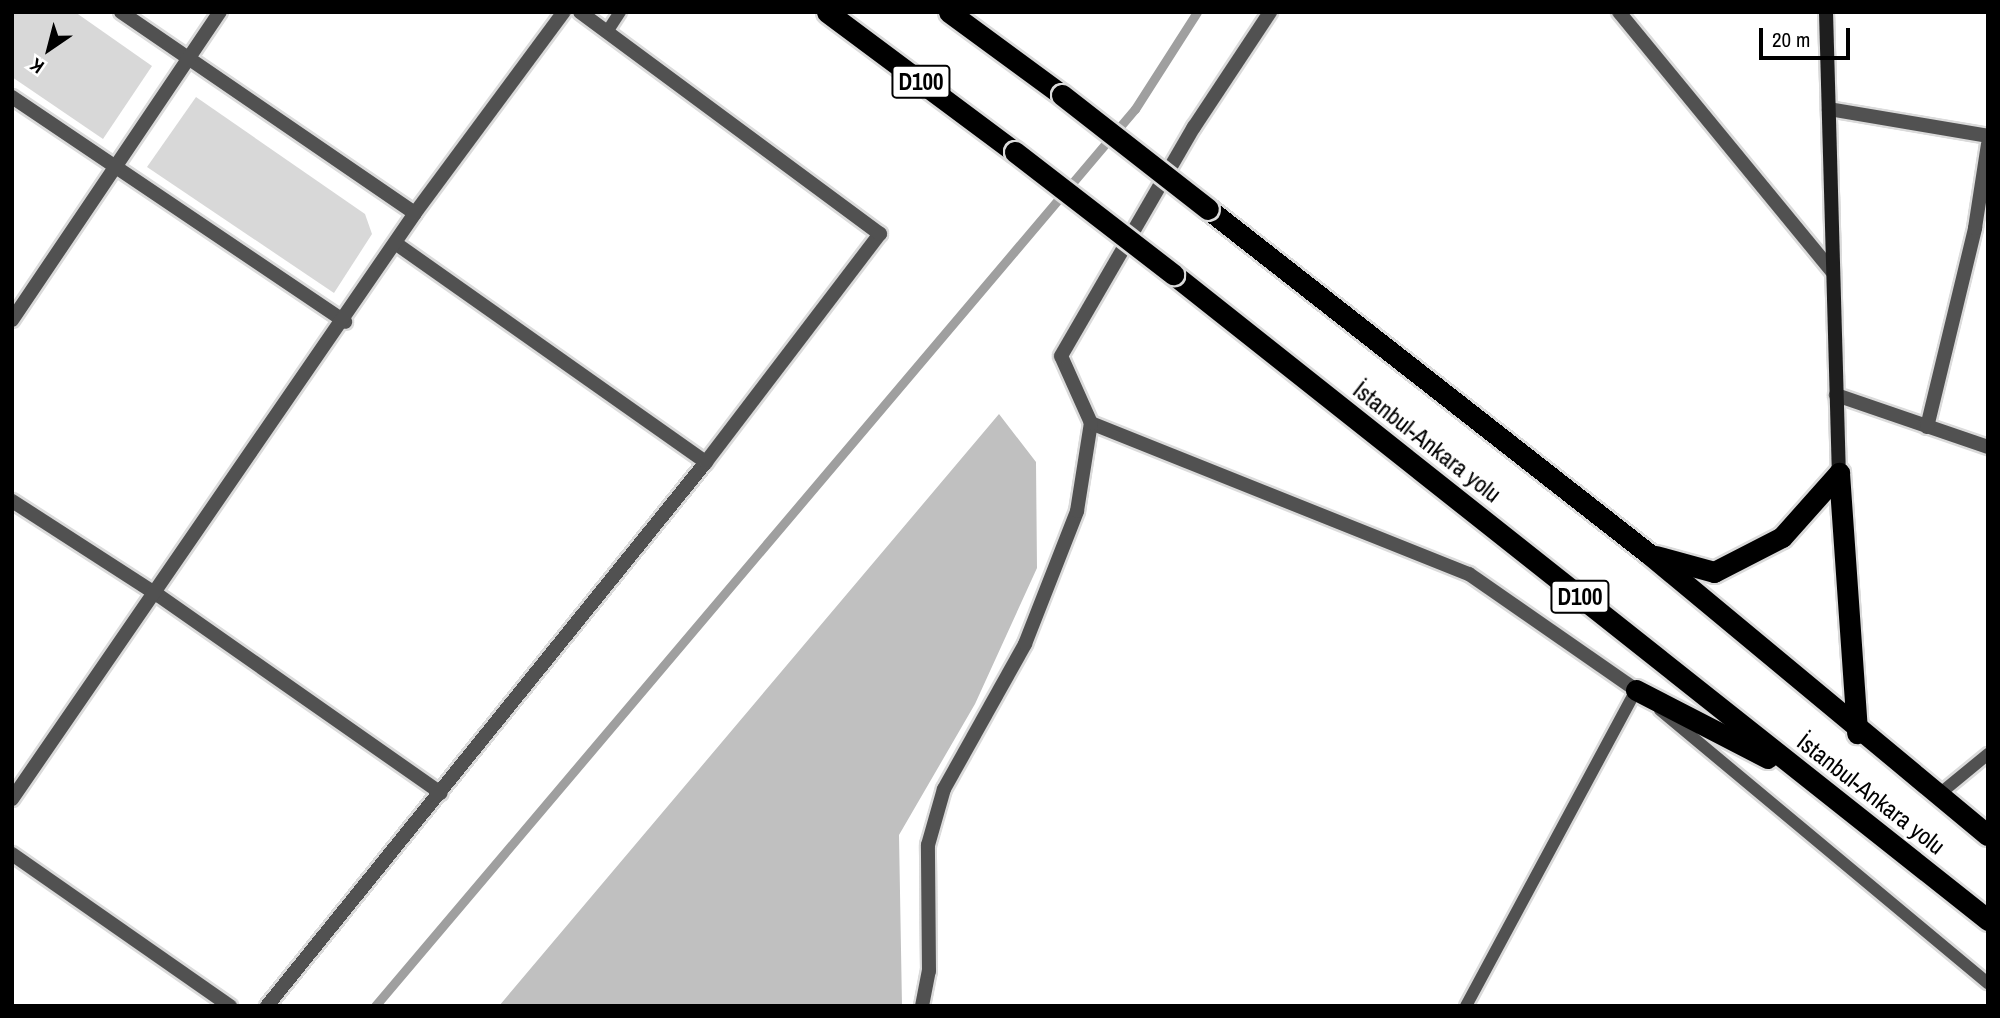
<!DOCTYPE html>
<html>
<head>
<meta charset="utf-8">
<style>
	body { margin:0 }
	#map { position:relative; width:2000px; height:1018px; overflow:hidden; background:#fff; font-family:"Archivo Narrow",sans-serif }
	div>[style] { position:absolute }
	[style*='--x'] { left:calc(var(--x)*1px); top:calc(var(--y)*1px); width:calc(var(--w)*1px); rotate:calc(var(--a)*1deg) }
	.green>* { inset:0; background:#d8d8d8 }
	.stream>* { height:9px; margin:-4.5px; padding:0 4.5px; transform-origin:4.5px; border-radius:4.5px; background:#9f9f9f }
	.building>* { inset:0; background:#c0c0c0 }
	.roads { filter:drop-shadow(2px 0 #dbdbdb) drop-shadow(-2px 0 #dbdbdb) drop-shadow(0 2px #dbdbdb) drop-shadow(0 -2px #dbdbdb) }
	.lane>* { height:12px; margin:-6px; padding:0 6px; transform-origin:6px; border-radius:6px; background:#515151 }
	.street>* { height:14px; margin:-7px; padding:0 7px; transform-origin:7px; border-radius:7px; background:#515151 }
	.secondary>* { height:14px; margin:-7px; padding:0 7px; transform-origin:7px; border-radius:7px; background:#1e1e1e }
	.highway>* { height:21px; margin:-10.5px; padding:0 10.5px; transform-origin:10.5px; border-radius:10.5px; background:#000 }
	.bridges { filter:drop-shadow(2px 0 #dbdbdb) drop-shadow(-2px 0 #dbdbdb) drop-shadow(0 2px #dbdbdb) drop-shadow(0 -2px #dbdbdb) }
	.highway-bridge>* { height:21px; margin:-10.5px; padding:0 10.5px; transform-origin:10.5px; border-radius:10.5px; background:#000 }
	span { translate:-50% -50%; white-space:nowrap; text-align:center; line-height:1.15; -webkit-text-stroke:5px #fff; paint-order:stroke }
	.shield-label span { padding:2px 5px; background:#fff; border:2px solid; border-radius:5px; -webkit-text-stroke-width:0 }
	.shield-label { font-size:23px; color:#000; font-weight:700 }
	.street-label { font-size:24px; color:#000 }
	.frame { position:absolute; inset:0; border:14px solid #000; pointer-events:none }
	.north { position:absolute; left:14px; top:14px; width:70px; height:70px; -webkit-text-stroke:5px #fff; paint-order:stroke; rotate:215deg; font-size:19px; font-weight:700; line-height:28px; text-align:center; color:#000 }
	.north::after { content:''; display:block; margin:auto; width:24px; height:32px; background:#000; clip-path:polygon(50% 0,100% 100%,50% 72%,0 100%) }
	.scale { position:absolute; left:1759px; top:28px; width:91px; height:32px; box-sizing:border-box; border:4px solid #000; border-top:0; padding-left:9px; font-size:21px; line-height:24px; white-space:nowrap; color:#000; -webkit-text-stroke:5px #fff; paint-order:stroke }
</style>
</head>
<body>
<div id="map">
	<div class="green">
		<div style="clip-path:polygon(12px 12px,75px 12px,152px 66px,103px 139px,12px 77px)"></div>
		<div style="clip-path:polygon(196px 97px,365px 214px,372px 234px,334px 293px,147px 167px)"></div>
	</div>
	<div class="stream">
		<div style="--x:375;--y:1006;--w:1176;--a:-49.73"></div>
		<div style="--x:1135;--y:109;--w:115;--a:-57.4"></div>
	</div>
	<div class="building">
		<div style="clip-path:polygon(999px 414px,1036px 462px,1037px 568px,975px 704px,899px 835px,902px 1006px,499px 1006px)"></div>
	</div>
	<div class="roads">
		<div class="lane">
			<div style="--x:607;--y:32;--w:24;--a:-57"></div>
			<div style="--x:1660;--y:710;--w:427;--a:39.8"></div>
			<div style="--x:1937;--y:796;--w:66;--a:-39.5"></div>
			<div style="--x:1466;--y:1006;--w:359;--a:-61.7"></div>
			<div style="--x:1636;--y:690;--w:6;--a:45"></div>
		</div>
		<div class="street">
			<div style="--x:121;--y:12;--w:356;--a:34.4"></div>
			<div style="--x:1619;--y:12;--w:335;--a:50.6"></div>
			<div style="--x:12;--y:97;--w:402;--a:34"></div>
			<div style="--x:1829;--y:109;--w:161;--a:9.6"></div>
			<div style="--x:398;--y:245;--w:377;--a:35.2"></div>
			<div style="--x:12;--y:320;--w:372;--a:-56"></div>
			<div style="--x:1836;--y:395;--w:161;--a:18.9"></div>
			<div style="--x:1091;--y:423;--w:407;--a:21.8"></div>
			<div style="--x:1469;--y:574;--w:203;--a:34.8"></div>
			<div style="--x:1927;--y:427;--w:205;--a:-76.4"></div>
			<div style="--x:1975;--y:228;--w:85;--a:-81.2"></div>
			<div style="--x:12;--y:501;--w:174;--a:32.8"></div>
			<div style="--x:158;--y:595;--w:345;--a:35"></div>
			<div style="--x:12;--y:799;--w:711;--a:-55.48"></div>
			<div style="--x:415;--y:213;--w:250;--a:-53.5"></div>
			<div style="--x:12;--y:854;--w:266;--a:34.9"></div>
			<div style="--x:267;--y:1006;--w:699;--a:-51.1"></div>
			<div style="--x:706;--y:462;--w:287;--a:-52.7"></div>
			<div style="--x:880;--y:234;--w:373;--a:-143.5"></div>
			<div style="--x:922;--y:1006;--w:36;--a:-79"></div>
			<div style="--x:929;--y:971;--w:126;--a:-90.5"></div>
			<div style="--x:928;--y:845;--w:58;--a:-74.1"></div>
			<div style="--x:944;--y:789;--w:166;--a:-60.8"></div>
			<div style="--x:1025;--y:644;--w:143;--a:-68.6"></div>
			<div style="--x:1077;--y:511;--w:89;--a:-81"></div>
			<div style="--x:1091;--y:423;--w:73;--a:-114.1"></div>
			<div style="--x:1061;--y:356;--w:265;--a:-59.9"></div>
			<div style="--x:1194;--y:127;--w:138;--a:-56.5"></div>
		</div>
		<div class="secondary">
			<div style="--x:1826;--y:12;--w:461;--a:88.4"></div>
		</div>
		<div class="highway">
			<div style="--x:827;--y:12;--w:234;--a:36.7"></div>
			<div style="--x:949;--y:12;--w:140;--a:36.3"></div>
			<div style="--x:1208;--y:209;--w:560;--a:38.04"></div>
			<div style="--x:1649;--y:554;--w:440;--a:39.7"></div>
			<div style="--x:1173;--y:274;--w:1040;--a:38.4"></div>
			<div style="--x:1839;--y:473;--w:261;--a:86"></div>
			<div style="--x:1656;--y:556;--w:60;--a:15.4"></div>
			<div style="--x:1714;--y:572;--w:76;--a:-27.2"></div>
			<div style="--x:1782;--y:537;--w:86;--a:-48.3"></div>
			<div style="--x:1636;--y:690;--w:148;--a:27.3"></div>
		</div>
	</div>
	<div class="bridges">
		<div class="highway-bridge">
			<div style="--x:1062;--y:95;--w:185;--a:38"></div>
			<div style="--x:1015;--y:152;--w:200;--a:37.7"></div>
		</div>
	</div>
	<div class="shield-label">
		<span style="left:921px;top:82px">D100</span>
		<span style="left:1580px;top:597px">D100</span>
	</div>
	<div class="street-label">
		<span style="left:1427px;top:442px;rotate:38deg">İstanbul-Ankara yolu</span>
		<span style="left:1871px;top:794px;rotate:38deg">İstanbul-Ankara yolu</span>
	</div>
	<div class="frame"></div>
	<div class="north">K</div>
	<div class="scale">20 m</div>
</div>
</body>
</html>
